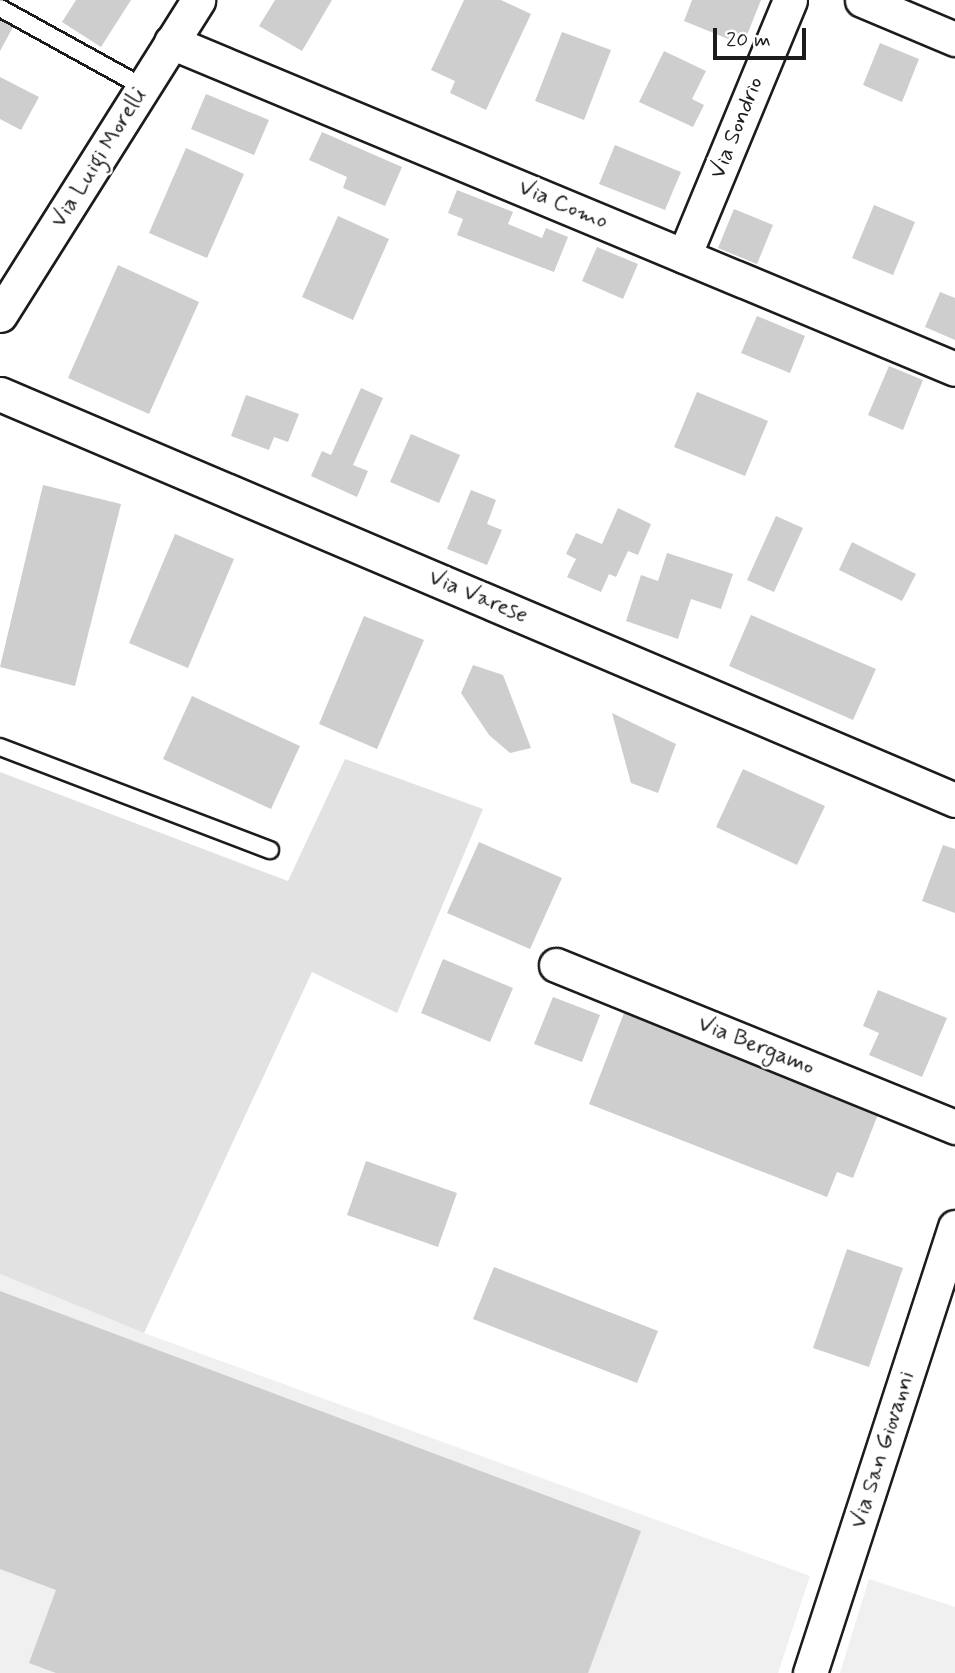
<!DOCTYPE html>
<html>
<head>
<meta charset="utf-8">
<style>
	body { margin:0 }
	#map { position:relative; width:955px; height:1673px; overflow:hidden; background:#fff; font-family:Mynerve,sans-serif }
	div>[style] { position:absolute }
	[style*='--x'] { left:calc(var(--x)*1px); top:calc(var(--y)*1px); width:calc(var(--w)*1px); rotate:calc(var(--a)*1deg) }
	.built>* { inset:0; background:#f0f0f0 }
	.green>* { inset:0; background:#e2e2e2 }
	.building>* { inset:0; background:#cecece }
	.roads { filter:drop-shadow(2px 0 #1c1c1c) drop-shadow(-2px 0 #1c1c1c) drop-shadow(0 2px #1c1c1c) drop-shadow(0 -2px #1c1c1c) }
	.lane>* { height:16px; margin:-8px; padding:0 8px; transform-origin:8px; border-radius:8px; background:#fff }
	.street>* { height:33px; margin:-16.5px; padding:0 16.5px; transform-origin:16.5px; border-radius:16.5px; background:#fff }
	span { translate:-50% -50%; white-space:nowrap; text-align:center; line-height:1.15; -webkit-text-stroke:5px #fff; paint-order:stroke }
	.street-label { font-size:23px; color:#1c1c1c }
	.scale { position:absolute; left:713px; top:28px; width:93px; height:32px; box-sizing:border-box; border:4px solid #1c1c1c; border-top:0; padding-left:9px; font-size:21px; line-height:24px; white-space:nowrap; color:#1c1c1c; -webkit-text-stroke:5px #fff; paint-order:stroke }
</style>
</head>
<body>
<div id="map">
	<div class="built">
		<div style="clip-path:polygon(0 1274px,144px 1333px,810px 1576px,778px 1673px,0 1673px)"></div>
		<div style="clip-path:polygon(869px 1579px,955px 1607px,955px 1673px,840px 1673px)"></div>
	</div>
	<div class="green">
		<div style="clip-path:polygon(345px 759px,483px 809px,397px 1013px,312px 972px,144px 1333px,0 1274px,0 772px,288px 881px)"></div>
	</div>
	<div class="building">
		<div style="clip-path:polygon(76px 0,131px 0,101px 47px,62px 22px)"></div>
		<div style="clip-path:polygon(275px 0,332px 0,302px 51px,259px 26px)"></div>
		<div style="clip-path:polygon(464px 0,501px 0,531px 14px,486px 110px,450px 93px,455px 81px,431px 70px)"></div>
		<div style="clip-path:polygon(692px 0,761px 0,743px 45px,684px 21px)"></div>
		<div style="clip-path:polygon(0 20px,13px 27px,0 51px)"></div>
		<div style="clip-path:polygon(562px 32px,611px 50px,584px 120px,535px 101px)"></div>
		<div style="clip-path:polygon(880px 43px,919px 59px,902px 102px,863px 85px)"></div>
		<div style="clip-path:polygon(664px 51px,706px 71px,692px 99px,704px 105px,693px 127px,639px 102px)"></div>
		<div style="clip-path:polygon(0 77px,39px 97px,21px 130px,0 119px)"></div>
		<div style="clip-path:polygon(206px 94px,269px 120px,254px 155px,191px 129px)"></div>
		<div style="clip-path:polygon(322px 132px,402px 167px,385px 206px,343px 188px,347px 177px,309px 160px)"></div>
		<div style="clip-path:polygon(615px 145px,681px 172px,665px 210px,599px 184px)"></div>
		<div style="clip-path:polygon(186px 148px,244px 174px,207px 258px,149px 233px)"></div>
		<div style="clip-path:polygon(457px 190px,513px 212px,508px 224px,542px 238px,546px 228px,568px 237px,554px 272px,457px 235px,463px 219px,448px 213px)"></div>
		<div style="clip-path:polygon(874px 205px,915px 222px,893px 275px,852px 258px)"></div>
		<div style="clip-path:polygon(734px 209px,773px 225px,757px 264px,718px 248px)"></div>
		<div style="clip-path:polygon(338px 216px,389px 239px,353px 320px,302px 297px)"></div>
		<div style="clip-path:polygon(597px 247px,638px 264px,623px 299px,582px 281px)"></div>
		<div style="clip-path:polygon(118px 265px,199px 302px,149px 414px,68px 378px)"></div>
		<div style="clip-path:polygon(940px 292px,955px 298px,955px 340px,925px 327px)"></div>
		<div style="clip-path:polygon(757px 316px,805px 336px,790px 373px,741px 353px)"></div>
		<div style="clip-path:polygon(889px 366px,923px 380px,903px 430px,868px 415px)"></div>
		<div style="clip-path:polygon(361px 388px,383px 398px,353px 465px,368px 471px,357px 497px,311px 476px,322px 451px,331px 455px)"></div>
		<div style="clip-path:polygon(697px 392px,768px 421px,745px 476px,674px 447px)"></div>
		<div style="clip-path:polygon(246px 395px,299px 414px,288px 442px,274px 437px,269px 450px,231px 436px)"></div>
		<div style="clip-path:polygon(411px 434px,460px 455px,439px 503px,390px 482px)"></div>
		<div style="clip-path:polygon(43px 485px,121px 504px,75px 686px,0 667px)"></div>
		<div style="clip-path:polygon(471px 490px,496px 500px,487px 524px,502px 530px,487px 565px,447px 549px)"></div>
		<div style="clip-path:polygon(618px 508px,651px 524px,638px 555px,628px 551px,616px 577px,609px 574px,601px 592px,567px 577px,576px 559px,566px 554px,576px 533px,602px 544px)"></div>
		<div style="clip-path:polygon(776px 516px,803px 528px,774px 592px,747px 580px)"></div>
		<div style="clip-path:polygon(175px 534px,234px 559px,188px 668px,129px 643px)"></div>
		<div style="clip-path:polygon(852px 542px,916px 574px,902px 601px,839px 570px)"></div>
		<div style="clip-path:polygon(667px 553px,733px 574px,721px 609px,691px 599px,678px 639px,626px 621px,641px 575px,658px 581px)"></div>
		<div style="clip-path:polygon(751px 615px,876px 669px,853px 720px,729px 666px)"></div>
		<div style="clip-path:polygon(364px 616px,424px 640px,377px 749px,319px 724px)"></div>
		<div style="clip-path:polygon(473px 665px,503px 675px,531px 748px,510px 753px,489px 735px,461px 693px)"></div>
		<div style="clip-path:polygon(192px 696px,300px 746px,271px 809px,163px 759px)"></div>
		<div style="clip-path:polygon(612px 713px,676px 744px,658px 793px,631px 783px)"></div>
		<div style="clip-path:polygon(743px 769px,825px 806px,797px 865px,716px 827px)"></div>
		<div style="clip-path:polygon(479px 842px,562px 878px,530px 949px,447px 913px)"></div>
		<div style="clip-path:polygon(943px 845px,955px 849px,955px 913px,922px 901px)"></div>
		<div style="clip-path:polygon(443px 959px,513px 988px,490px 1042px,421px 1013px)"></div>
		<div style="clip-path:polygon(878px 990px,947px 1018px,922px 1077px,869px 1055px,879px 1033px,863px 1026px)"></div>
		<div style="clip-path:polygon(553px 997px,600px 1015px,582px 1062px,534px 1044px)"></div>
		<div style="clip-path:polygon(624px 1013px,879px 1112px,853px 1178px,837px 1172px,827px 1197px,589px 1104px)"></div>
		<div style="clip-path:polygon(366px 1161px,457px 1193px,438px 1247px,347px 1215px)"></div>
		<div style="clip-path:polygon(847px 1249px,903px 1268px,869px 1367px,813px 1348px)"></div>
		<div style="clip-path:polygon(494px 1267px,658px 1331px,637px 1383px,473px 1319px)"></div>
		<div style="clip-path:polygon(0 1291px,641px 1531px,588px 1673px,56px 1673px,29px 1663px,56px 1590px,0 1569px)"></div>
	</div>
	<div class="roads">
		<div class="lane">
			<div style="--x:0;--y:8;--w:163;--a:28.9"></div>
			<div style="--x:0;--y:747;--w:289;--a:20.9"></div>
		</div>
		<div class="street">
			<div style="--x:862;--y:0;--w:101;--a:22.8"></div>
			<div style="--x:171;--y:42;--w:849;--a:22.64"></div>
			<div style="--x:684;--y:256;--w:277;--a:-67.5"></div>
			<div style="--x:0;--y:315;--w:372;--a:-57.8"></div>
			<div style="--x:0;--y:394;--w:1038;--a:23.03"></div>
			<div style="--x:556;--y:965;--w:431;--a:22.1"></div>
			<div style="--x:810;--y:1673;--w:469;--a:-72"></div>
		</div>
	</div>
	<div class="street-label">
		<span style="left:737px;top:128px;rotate:-68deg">Via Sondrio</span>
		<span style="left:99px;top:158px;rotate:-58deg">Via Luigi Morelli</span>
		<span style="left:563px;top:205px;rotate:23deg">Via Como</span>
		<span style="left:478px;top:597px;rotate:23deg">Via Varese</span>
		<span style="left:756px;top:1046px;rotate:22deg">Via Bergamo</span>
		<span style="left:883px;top:1450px;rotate:-72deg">Via San Giovanni</span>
	</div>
	<div class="scale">20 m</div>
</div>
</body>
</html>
